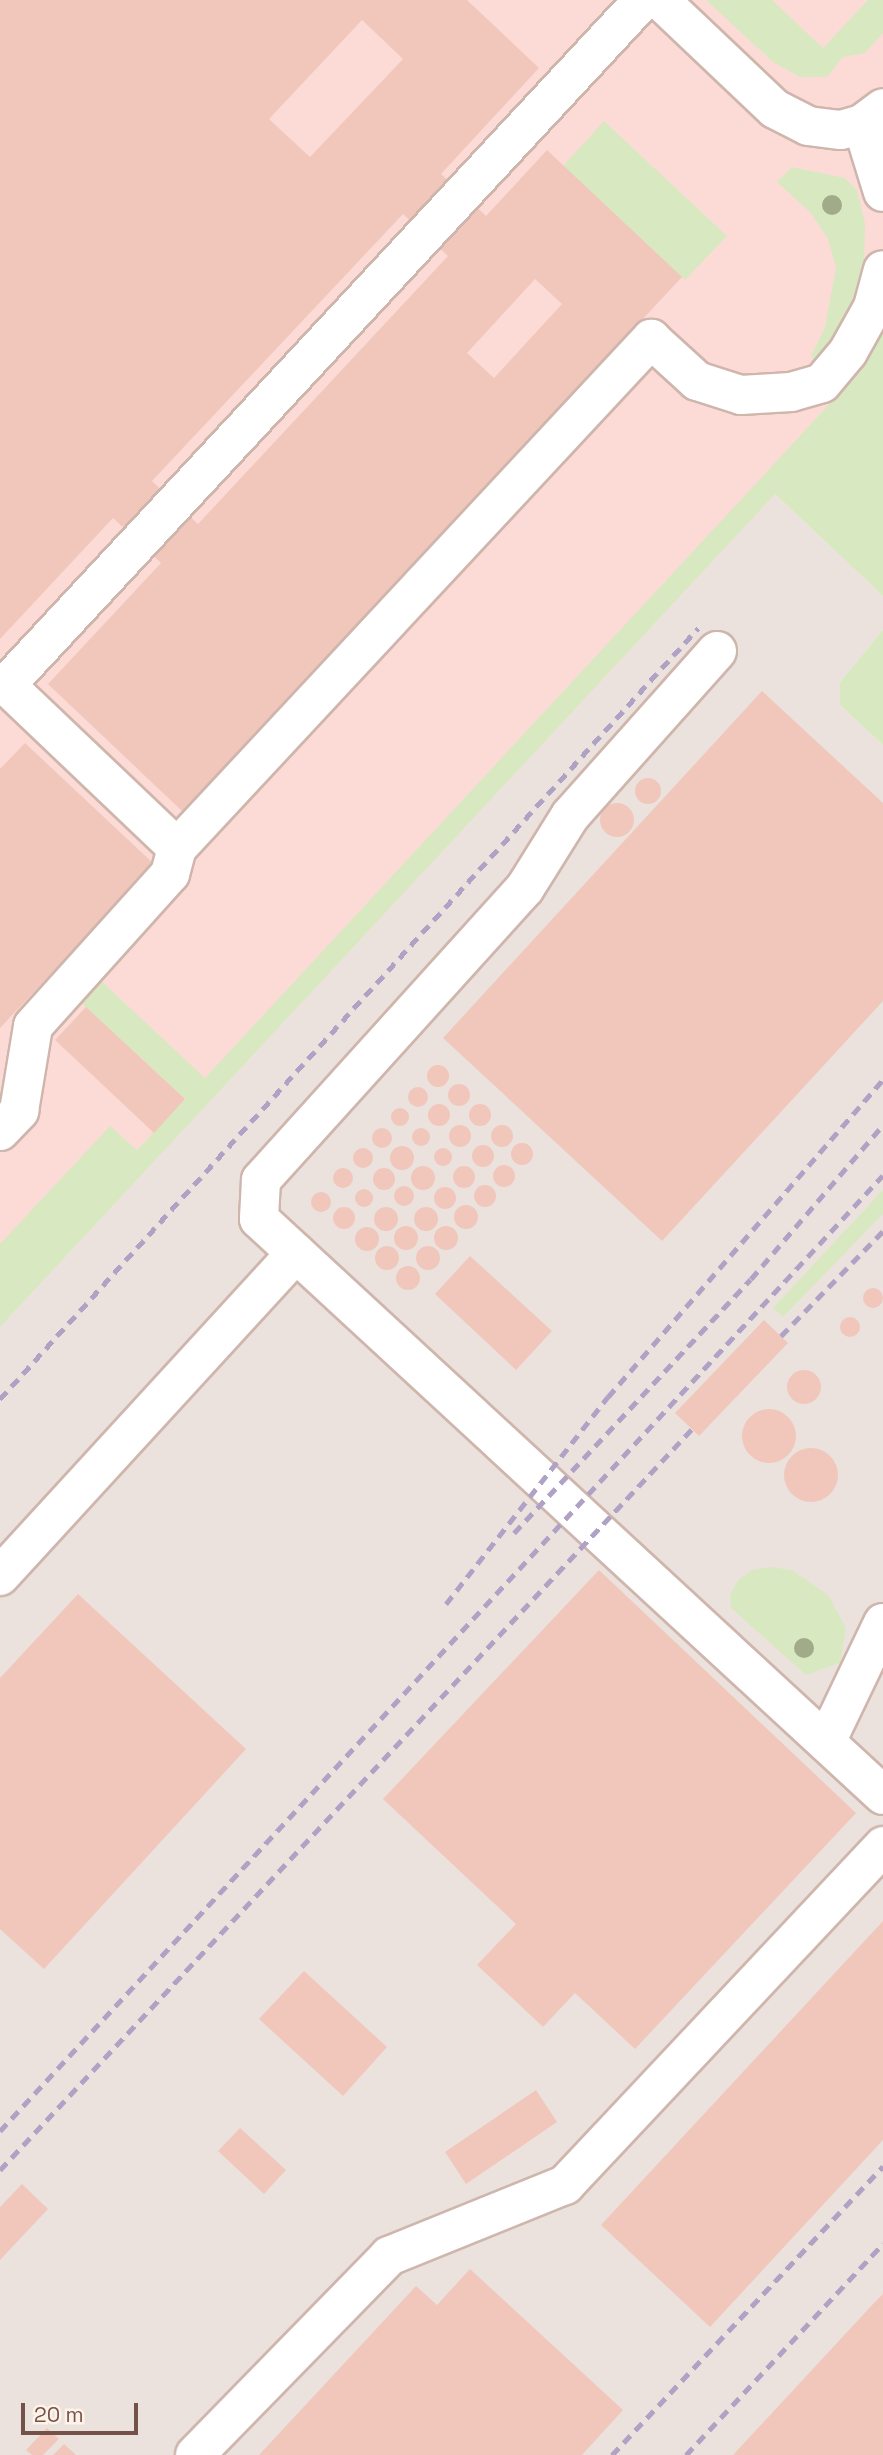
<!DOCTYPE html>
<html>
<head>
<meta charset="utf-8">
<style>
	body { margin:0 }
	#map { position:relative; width:883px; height:2455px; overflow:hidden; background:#fceee3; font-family:"Space Grotesk",sans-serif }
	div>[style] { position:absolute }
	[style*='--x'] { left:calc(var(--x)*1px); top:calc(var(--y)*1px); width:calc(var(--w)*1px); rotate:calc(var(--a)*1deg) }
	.commercial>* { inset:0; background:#fcdbd6 }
	.industrial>* { inset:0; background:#ebe2de }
	.green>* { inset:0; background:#d8e9c1 }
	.building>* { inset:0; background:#f1c7bb }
	.round { border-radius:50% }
	.roads { filter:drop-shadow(2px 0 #cfb6ad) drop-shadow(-2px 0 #cfb6ad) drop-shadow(0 2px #cfb6ad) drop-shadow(0 -2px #cfb6ad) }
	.minor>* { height:38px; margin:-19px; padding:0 19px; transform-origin:19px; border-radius:19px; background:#fff }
	.rail>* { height:5px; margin-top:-2.5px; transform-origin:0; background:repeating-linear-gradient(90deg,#afa2c5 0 10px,transparent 0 17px) }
	.trees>* { width:20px; height:20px; margin:-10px; border-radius:50%; background:#a2ab89 }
	span { translate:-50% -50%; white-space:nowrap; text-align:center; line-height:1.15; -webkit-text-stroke:6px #fff2e9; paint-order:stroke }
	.scale { position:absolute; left:21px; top:2403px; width:117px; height:32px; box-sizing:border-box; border:4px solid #745149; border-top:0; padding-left:9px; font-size:21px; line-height:24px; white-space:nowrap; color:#745149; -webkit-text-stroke:5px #fff2e9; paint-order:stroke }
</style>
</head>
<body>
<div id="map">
	<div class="commercial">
		<div style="clip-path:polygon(0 0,883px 0,883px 379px,0 1327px)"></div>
	</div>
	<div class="industrial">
		<div style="clip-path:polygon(775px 494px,883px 596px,883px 630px,840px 682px,840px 705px,883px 745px,883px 2455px,0 2455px,0 1327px)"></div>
	</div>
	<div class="green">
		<div style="clip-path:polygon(706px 0,772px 0,823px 48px,868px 0,883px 0,883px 33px,865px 53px,843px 57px,827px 77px,800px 77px,773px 62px)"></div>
		<div style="clip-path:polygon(604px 121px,727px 236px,685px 280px,563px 166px)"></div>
		<div style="clip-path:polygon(792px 167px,845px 178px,857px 190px,865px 223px,864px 269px,857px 303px,844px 331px,815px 362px,811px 356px,825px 327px,836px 267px,828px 239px,810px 212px,777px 182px)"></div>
		<div style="clip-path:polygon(883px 321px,883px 596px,775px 494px,0 1327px,0 1244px,110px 1126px,137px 1150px,185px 1099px,79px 1001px,99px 979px,205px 1078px,836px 397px)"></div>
		<div style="clip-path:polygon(883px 630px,883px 745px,840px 705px,840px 682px)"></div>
		<div style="clip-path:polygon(883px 1190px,883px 1214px,783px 1317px,773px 1308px)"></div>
		<div style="clip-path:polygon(770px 1567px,792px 1570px,828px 1595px,846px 1628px,840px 1663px,806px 1675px,731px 1608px,730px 1595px,738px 1580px,752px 1570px)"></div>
	</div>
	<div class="building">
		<div style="clip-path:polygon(evenodd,0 0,467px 0,539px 68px,441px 174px,486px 216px,547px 150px,682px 277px,183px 812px,48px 684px,161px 563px,113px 518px,0 639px,0 0,362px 20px,403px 59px,310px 157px,269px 119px,362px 20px,0 0,403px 214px,448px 256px,198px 524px,152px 481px,403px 214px,0 0,535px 279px,562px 304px,494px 378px,467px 353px,535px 279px)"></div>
		<div style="clip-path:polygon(762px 691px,883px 803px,883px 1001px,662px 1241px,443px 1038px)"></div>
		<div style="clip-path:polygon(25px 743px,154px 864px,0 1028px,0 769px)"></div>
		<div class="round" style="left:635px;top:778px;width:26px;height:26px"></div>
		<div class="round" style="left:600px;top:803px;width:34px;height:34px"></div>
		<div style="clip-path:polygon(86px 1007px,185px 1099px,154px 1133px,55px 1040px)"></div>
		<div class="round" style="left:427px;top:1065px;width:22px;height:22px"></div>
		<div class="round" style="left:448px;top:1084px;width:22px;height:22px"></div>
		<div class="round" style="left:408px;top:1087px;width:20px;height:20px"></div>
		<div class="round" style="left:469px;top:1104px;width:22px;height:22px"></div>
		<div class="round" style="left:428px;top:1104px;width:22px;height:22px"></div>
		<div class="round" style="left:391px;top:1108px;width:18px;height:18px"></div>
		<div class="round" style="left:491px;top:1125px;width:22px;height:22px"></div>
		<div class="round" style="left:449px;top:1125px;width:22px;height:22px"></div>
		<div class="round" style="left:412px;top:1128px;width:18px;height:18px"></div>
		<div class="round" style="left:372px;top:1128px;width:20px;height:20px"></div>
		<div class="round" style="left:511px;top:1143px;width:22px;height:22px"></div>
		<div class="round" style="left:472px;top:1145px;width:22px;height:22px"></div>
		<div class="round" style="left:390px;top:1146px;width:24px;height:24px"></div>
		<div class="round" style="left:353px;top:1148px;width:20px;height:20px"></div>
		<div class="round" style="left:434px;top:1148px;width:18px;height:18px"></div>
		<div class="round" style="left:493px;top:1165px;width:22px;height:22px"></div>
		<div class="round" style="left:453px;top:1166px;width:22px;height:22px"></div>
		<div class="round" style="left:411px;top:1166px;width:24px;height:24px"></div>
		<div class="round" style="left:373px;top:1168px;width:22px;height:22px"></div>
		<div class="round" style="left:333px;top:1168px;width:20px;height:20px"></div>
		<div class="round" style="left:474px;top:1185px;width:22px;height:22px"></div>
		<div class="round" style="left:394px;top:1186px;width:20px;height:20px"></div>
		<div class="round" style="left:434px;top:1187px;width:22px;height:22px"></div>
		<div class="round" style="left:355px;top:1189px;width:18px;height:18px"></div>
		<div class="round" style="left:311px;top:1192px;width:20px;height:20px"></div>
		<div class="round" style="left:454px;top:1205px;width:24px;height:24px"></div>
		<div class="round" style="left:333px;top:1207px;width:22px;height:22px"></div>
		<div class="round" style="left:374px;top:1207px;width:24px;height:24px"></div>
		<div class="round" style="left:414px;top:1207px;width:24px;height:24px"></div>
		<div class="round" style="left:434px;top:1226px;width:24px;height:24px"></div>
		<div class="round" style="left:394px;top:1226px;width:24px;height:24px"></div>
		<div class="round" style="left:355px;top:1227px;width:24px;height:24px"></div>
		<div class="round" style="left:416px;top:1246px;width:24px;height:24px"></div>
		<div class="round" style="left:375px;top:1246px;width:24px;height:24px"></div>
		<div style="clip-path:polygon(470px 1256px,552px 1331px,516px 1370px,435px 1294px)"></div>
		<div class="round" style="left:396px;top:1266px;width:24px;height:24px"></div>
		<div class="round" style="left:863px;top:1288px;width:20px;height:20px"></div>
		<div class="round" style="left:840px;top:1317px;width:20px;height:20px"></div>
		<div style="clip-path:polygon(764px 1320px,788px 1343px,699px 1436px,675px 1413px)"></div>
		<div class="round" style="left:787px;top:1370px;width:34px;height:34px"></div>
		<div class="round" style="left:742px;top:1409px;width:54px;height:54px"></div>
		<div class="round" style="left:784px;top:1448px;width:54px;height:54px"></div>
		<div style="clip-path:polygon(599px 1570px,856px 1813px,635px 2049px,575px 1993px,543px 2027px,477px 1965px,516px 1924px,383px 1799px)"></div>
		<div style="clip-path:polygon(78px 1594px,246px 1749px,44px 1969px,0 1929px,0 1678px)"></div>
		<div style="clip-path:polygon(883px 1921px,883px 2140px,710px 2327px,601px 2225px)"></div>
		<div style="clip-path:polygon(304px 1971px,387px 2047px,343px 2096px,259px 2019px)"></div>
		<div style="clip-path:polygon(536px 2090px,557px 2122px,466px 2184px,445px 2152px)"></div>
		<div style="clip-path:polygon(240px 2128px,286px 2170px,264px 2194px,218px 2151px)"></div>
		<div style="clip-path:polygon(22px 2184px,48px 2209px,0 2260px,0 2207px)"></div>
		<div style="clip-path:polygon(470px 2269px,623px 2410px,582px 2455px,259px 2455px,416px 2286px,437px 2305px)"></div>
		<div style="clip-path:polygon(883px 2294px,883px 2455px,733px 2455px,874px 2303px)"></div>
		<div style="clip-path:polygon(47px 2428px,59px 2439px,43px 2455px,32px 2455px,26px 2450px)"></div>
		<div style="clip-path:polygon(64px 2444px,76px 2455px,53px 2455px)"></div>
	</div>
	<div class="roads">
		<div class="minor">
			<div style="--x:643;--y:0;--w:935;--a:132.92"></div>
			<div style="--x:6;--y:685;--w:236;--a:43.6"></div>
			<div style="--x:177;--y:848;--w:696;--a:-47.04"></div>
			<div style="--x:651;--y:339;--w:62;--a:42.4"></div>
			<div style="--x:697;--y:381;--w:46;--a:17.7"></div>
			<div style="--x:741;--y:395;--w:50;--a:-3.4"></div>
			<div style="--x:791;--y:392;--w:32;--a:-16"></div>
			<div style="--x:822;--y:383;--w:40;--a:-50"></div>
			<div style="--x:848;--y:352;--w:51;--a:-60.9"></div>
			<div style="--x:873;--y:307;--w:38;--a:-75"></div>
			<div style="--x:660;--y:0;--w:158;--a:43.5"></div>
			<div style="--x:775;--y:109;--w:37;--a:27"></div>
			<div style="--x:808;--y:126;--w:33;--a:7"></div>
			<div style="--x:841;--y:130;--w:22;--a:-16"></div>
			<div style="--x:862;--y:124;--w:26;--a:-37"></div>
			<div style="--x:862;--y:124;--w:71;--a:72.8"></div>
			<div style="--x:717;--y:651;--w:221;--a:131.7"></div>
			<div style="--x:570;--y:816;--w:85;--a:122"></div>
			<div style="--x:525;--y:888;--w:394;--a:132.1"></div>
			<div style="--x:261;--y:1180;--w:39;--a:93"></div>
			<div style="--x:259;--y:1219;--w:849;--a:42.71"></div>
			<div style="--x:0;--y:1131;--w:28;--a:-46"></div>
			<div style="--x:19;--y:1111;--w:86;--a:-80.6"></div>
			<div style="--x:33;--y:1026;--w:205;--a:-48"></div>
			<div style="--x:170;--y:874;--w:27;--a:-75"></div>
			<div style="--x:0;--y:1576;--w:438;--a:-47.5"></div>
			<div style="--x:826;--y:1742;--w:132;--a:-64.4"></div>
			<div style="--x:195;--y:2455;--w:278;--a:-45.7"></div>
			<div style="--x:389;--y:2256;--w:190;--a:-22"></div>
			<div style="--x:565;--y:2185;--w:465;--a:-46.8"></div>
		</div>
	</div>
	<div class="rail">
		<div style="--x:781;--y:1336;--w:146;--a:-45.8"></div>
		<div style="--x:0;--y:1399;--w:1040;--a:-47.84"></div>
		<div style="--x:514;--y:1533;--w:347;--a:-47"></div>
		<div style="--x:751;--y:1279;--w:203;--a:-49.4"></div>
		<div style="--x:446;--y:1604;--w:263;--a:-52"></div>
		<div style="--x:608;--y:1397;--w:420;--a:-49.1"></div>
		<div style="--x:0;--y:2131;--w:1301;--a:-47.27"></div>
		<div style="--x:0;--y:2170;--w:1014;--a:-46.96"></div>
		<div style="--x:612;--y:2455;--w:396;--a:-46.8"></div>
		<div style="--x:686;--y:2455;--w:289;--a:-47"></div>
	</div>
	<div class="trees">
		<div style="left:832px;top:205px"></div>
		<div style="left:804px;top:1648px"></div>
	</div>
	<div class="scale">20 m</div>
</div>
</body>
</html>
